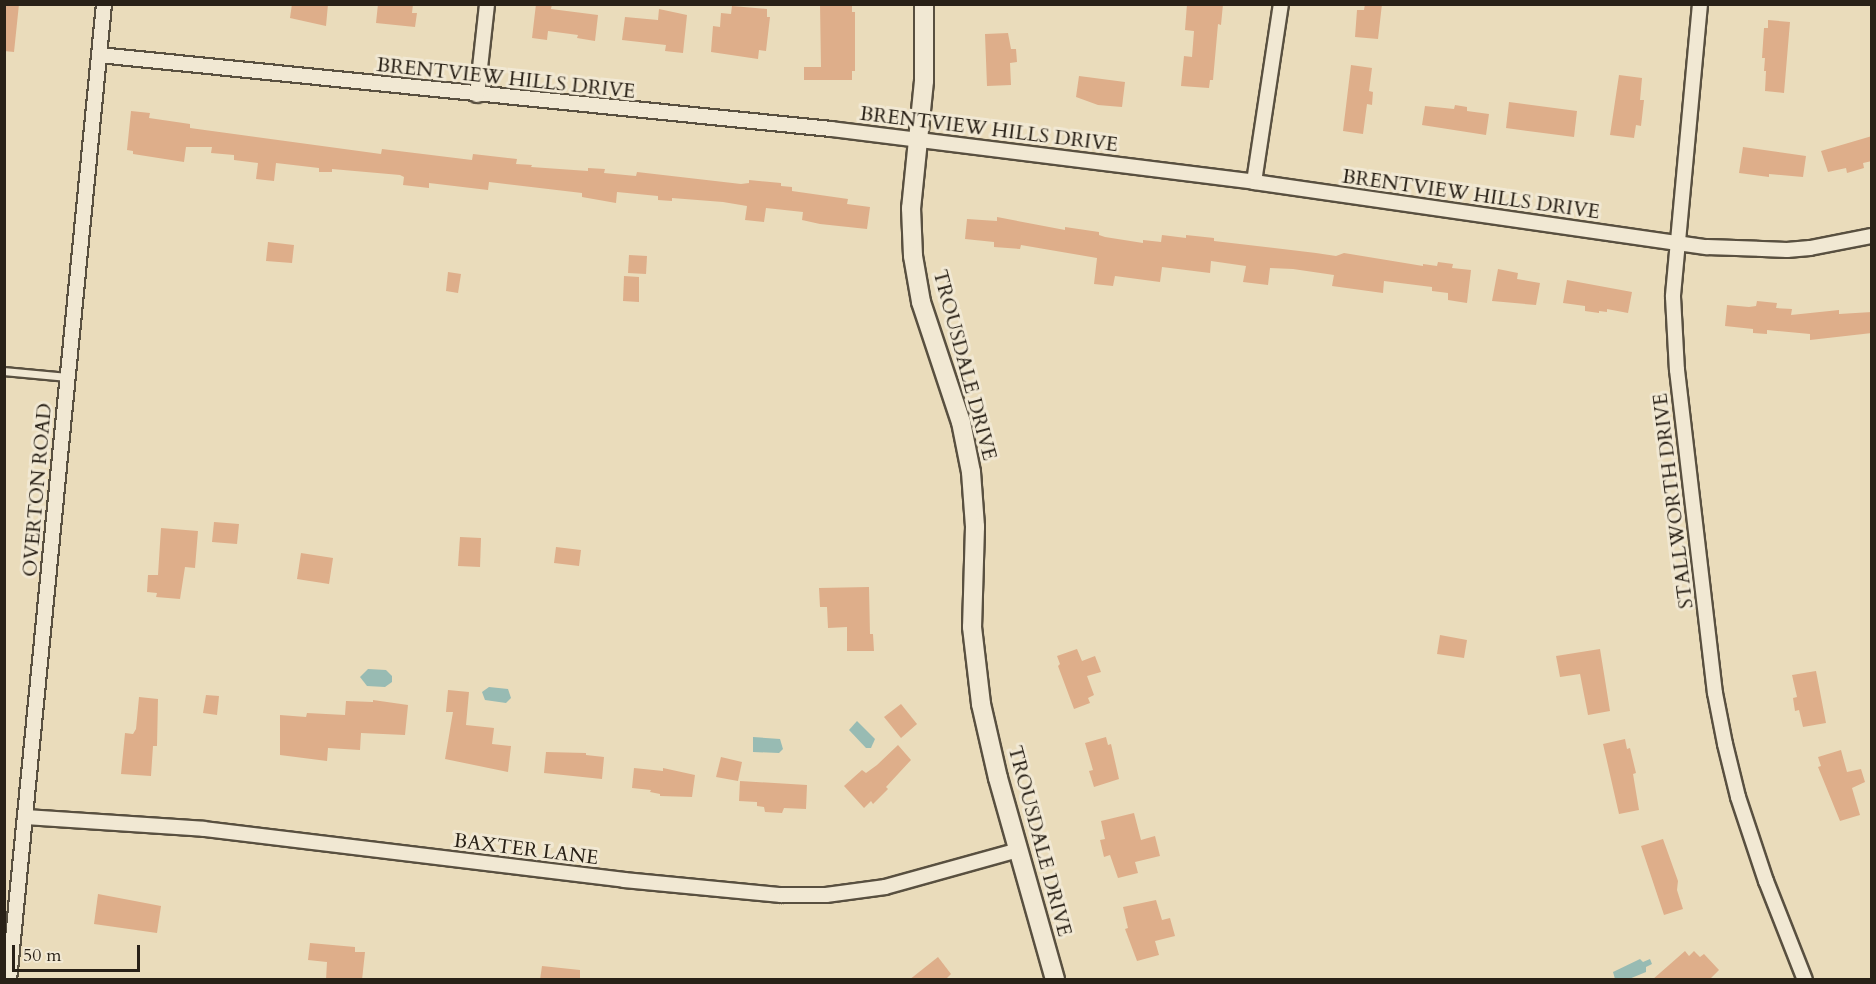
<!DOCTYPE html>
<html>
<head>
<meta charset="utf-8">
<style>
	body { margin:0 }
	#map { position:relative; width:1876px; height:984px; overflow:hidden; background:#eadcbb; font-family:Cardo,serif }
	div>[style] { position:absolute }
	[style*='--x'] { left:calc(var(--x)*1px); top:calc(var(--y)*1px); width:calc(var(--w)*1px); rotate:calc(var(--a)*1deg) }
	.water>* { inset:0; background:#98bbb3 }
	.building>* { inset:0; background:#deae8a }
	.roads { filter:drop-shadow(2px 0 #595040) drop-shadow(-2px 0 #595040) drop-shadow(0 2px #595040) drop-shadow(0 -2px #595040) }
	.service>* { height:7px; margin:-3.5px; padding:0 3.5px; transform-origin:3.5px; border-radius:3.5px; background:#f1e8d3 }
	.minor>* { height:14px; margin:-7px; padding:0 7px; transform-origin:7px; border-radius:7px; background:#f1e8d3 }
	.tertiary>* { height:18px; margin:-9px; padding:0 9px; transform-origin:9px; border-radius:9px; background:#f1e8d3 }
	span { translate:-50% -50%; white-space:nowrap; text-align:center; line-height:1.15; -webkit-text-stroke:6px #f1e8d3; paint-order:stroke }
	.street-label { font-size:20px; color:#292117 }
	.frame { position:absolute; inset:0; border:6px solid #292117; pointer-events:none }
	.scale { position:absolute; left:12px; top:945px; width:128px; height:27px; box-sizing:border-box; border:3px solid #292117; border-top:0; padding-left:8px; font-size:18px; line-height:21px; white-space:nowrap; color:#292117; -webkit-text-stroke:4px #f1e8d3; paint-order:stroke }
</style>
</head>
<body>
<div id="map">
	<div class="water">
		<div style="clip-path:polygon(368px 669px,386px 670px,392px 676px,392px 682px,385px 687px,367px 686px,360px 677px)"></div>
		<div style="clip-path:polygon(489px 687px,508px 689px,511px 698px,506px 703px,485px 700px,482px 692px)"></div>
		<div style="clip-path:polygon(857px 721px,875px 739px,871px 748px,866px 748px,849px 730px)"></div>
		<div style="clip-path:polygon(753px 737px,780px 739px,783px 749px,779px 753px,753px 752px)"></div>
		<div style="clip-path:polygon(1640px 959px,1643px 962px,1650px 959px,1652px 964px,1646px 967px,1646px 972px,1629px 979px,1615px 979px,1613px 972px)"></div>
	</div>
	<div class="building">
		<div style="clip-path:polygon(4px 4px,19px 4px,14px 52px,4px 51px)"></div>
		<div style="clip-path:polygon(292px 4px,328px 4px,326px 26px,290px 18px)"></div>
		<div style="clip-path:polygon(378px 4px,413px 4px,412px 13px,417px 13px,415px 27px,376px 23px)"></div>
		<div style="clip-path:polygon(536px 4px,552px 4px,551px 9px,598px 15px,595px 41px,577px 38px,578px 35px,548px 31px,547px 40px,532px 38px)"></div>
		<div style="clip-path:polygon(820px 4px,852px 4px,852px 12px,855px 12px,855px 71px,852px 71px,852px 80px,804px 80px,804px 67px,821px 67px)"></div>
		<div style="clip-path:polygon(1187px 4px,1223px 4px,1221px 25px,1218px 24px,1213px 80px,1210px 80px,1209px 88px,1181px 86px,1184px 56px,1192px 57px,1194px 31px,1185px 30px)"></div>
		<div style="clip-path:polygon(1365px 4px,1382px 4px,1378px 39px,1355px 37px,1357px 10px,1364px 10px)"></div>
		<div style="clip-path:polygon(732px 6px,767px 9px,767px 17px,770px 17px,766px 51px,759px 50px,758px 59px,711px 52px,713px 26px,720px 27px,721px 13px,731px 14px)"></div>
		<div style="clip-path:polygon(659px 9px,687px 15px,683px 53px,665px 51px,666px 45px,622px 40px,625px 17px,658px 20px)"></div>
		<div style="clip-path:polygon(1768px 20px,1790px 22px,1784px 93px,1765px 91px,1766px 71px,1764px 71px,1765px 58px,1762px 58px,1764px 28px,1768px 28px)"></div>
		<div style="clip-path:polygon(1008px 33px,1011px 49px,1016px 49px,1017px 62px,1010px 63px,1011px 85px,987px 86px,985px 34px)"></div>
		<div style="clip-path:polygon(1351px 65px,1372px 68px,1369px 91px,1373px 92px,1372px 105px,1367px 104px,1363px 134px,1343px 131px)"></div>
		<div style="clip-path:polygon(1619px 75px,1642px 78px,1640px 100px,1644px 100px,1641px 126px,1636px 125px,1634px 138px,1610px 135px)"></div>
		<div style="clip-path:polygon(1079px 76px,1125px 82px,1122px 107px,1098px 105px,1076px 97px)"></div>
		<div style="clip-path:polygon(1509px 102px,1577px 111px,1574px 137px,1506px 128px)"></div>
		<div style="clip-path:polygon(1455px 105px,1467px 107px,1467px 111px,1489px 114px,1486px 135px,1422px 125px,1425px 106px,1454px 109px)"></div>
		<div style="clip-path:polygon(131px 111px,150px 113px,149px 118px,190px 124px,190px 128px,381px 154px,382px 149px,472px 160px,473px 154px,517px 159px,516px 164px,532px 165px,531px 167px,588px 171px,588px 168px,605px 169px,604px 173px,636px 176px,637px 172px,741px 184px,749px 183px,749px 180px,781px 183px,781px 186px,792px 187px,792px 191px,848px 199px,847px 204px,870px 207px,867px 229px,820px 224px,802px 220px,803px 212px,766px 208px,764px 222px,745px 220px,747px 206px,723px 202px,672px 198px,672px 201px,658px 200px,658px 196px,617px 192px,616px 203px,582px 197px,582px 193px,489px 182px,488px 190px,429px 183px,429px 188px,403px 185px,404px 177px,400px 175px,332px 169px,332px 172px,319px 172px,319px 168px,276px 163px,274px 181px,256px 179px,258px 163px,234px 160px,234px 155px,211px 153px,212px 147px,186px 147px,184px 162px,133px 154px,133px 151px,127px 150px)"></div>
		<div style="clip-path:polygon(1872px 136px,1872px 161px,1863px 163px,1864px 168px,1847px 173px,1846px 168px,1828px 172px,1821px 151px)"></div>
		<div style="clip-path:polygon(1743px 147px,1806px 156px,1803px 177px,1769px 174px,1769px 177px,1739px 173px)"></div>
		<div style="clip-path:polygon(997px 217px,1065px 230px,1065px 227px,1099px 232px,1099px 235px,1105px 237px,1143px 243px,1143px 240px,1161px 242px,1162px 235px,1186px 238px,1186px 235px,1214px 238px,1214px 241px,1316px 253px,1336px 256px,1344px 253px,1423px 266px,1423px 264px,1437px 266px,1438px 262px,1453px 264px,1452px 268px,1471px 270px,1467px 303px,1448px 300px,1448px 293px,1432px 291px,1432px 287px,1384px 281px,1383px 293px,1332px 286px,1334px 275px,1293px 269px,1270px 268px,1268px 285px,1243px 282px,1246px 266px,1211px 261px,1210px 273px,1162px 267px,1160px 282px,1115px 276px,1113px 286px,1094px 284px,1097px 258px,1021px 245px,1020px 249px,994px 247px,994px 242px,965px 239px,967px 219px,997px 221px)"></div>
		<div style="clip-path:polygon(268px 242px,294px 245px,292px 263px,266px 261px)"></div>
		<div style="clip-path:polygon(629px 255px,647px 256px,646px 274px,628px 273px)"></div>
		<div style="clip-path:polygon(1498px 269px,1518px 273px,1517px 279px,1540px 283px,1536px 305px,1492px 301px)"></div>
		<div style="clip-path:polygon(448px 272px,461px 274px,458px 293px,446px 291px)"></div>
		<div style="clip-path:polygon(624px 276px,639px 277px,639px 302px,623px 301px)"></div>
		<div style="clip-path:polygon(1567px 280px,1632px 292px,1628px 313px,1607px 309px,1607px 312px,1599px 311px,1599px 313px,1585px 311px,1585px 306px,1563px 303px)"></div>
		<div style="clip-path:polygon(1757px 301px,1777px 303px,1776px 308px,1792px 309px,1791px 315px,1839px 310px,1839px 314px,1872px 312px,1872px 333px,1810px 340px,1810px 334px,1767px 330px,1767px 334px,1753px 333px,1753px 329px,1725px 326px,1727px 305px,1749px 307px,1756px 306px)"></div>
		<div style="clip-path:polygon(214px 522px,239px 524px,237px 544px,212px 542px)"></div>
		<div style="clip-path:polygon(161px 528px,198px 531px,195px 568px,185px 567px,180px 599px,156px 597px,157px 593px,147px 592px,148px 575px,158px 575px)"></div>
		<div style="clip-path:polygon(460px 537px,481px 538px,480px 567px,458px 566px)"></div>
		<div style="clip-path:polygon(556px 547px,581px 550px,579px 566px,554px 563px)"></div>
		<div style="clip-path:polygon(301px 553px,333px 558px,329px 584px,297px 579px)"></div>
		<div style="clip-path:polygon(869px 587px,870px 634px,873px 634px,874px 651px,847px 651px,847px 627px,828px 628px,827px 607px,820px 607px,819px 588px)"></div>
		<div style="clip-path:polygon(1440px 635px,1467px 640px,1464px 658px,1437px 654px)"></div>
		<div style="clip-path:polygon(1077px 649px,1082px 661px,1095px 656px,1101px 672px,1087px 676px,1094px 695px,1088px 698px,1090px 703px,1074px 709px,1058px 666px,1060px 664px,1057px 656px)"></div>
		<div style="clip-path:polygon(1600px 649px,1610px 711px,1588px 715px,1580px 674px,1560px 677px,1556px 656px)"></div>
		<div style="clip-path:polygon(1816px 671px,1826px 723px,1803px 727px,1799px 710px,1795px 711px,1793px 698px,1797px 697px,1792px 675px)"></div>
		<div style="clip-path:polygon(448px 690px,469px 692px,466px 725px,494px 728px,492px 744px,511px 746px,508px 772px,445px 759px,453px 712px,446px 712px)"></div>
		<div style="clip-path:polygon(206px 695px,219px 696px,217px 715px,203px 713px)"></div>
		<div style="clip-path:polygon(139px 697px,158px 699px,157px 746px,153px 746px,151px 776px,121px 774px,125px 733px,133px 734px,136px 729px)"></div>
		<div style="clip-path:polygon(373px 700px,408px 705px,405px 735px,361px 733px,360px 750px,328px 748px,327px 761px,280px 755px,280px 715px,306px 717px,307px 713px,345px 715px,346px 701px,373px 702px)"></div>
		<div style="clip-path:polygon(901px 704px,917px 724px,901px 738px,884px 717px)"></div>
		<div style="clip-path:polygon(1106px 737px,1108px 745px,1111px 744px,1119px 779px,1094px 787px,1089px 771px,1093px 770px,1085px 743px)"></div>
		<div style="clip-path:polygon(1625px 739px,1627px 749px,1630px 748px,1636px 773px,1633px 774px,1639px 810px,1619px 814px,1603px 744px)"></div>
		<div style="clip-path:polygon(898px 745px,911px 760px,886px 787px,888px 789px,873px 804px,871px 801px,864px 808px,844px 786px,862px 770px,866px 773px,877px 765px)"></div>
		<div style="clip-path:polygon(1841px 750px,1847px 772px,1861px 769px,1865px 782px,1852px 788px,1860px 815px,1840px 821px,1818px 767px,1821px 766px,1818px 757px)"></div>
		<div style="clip-path:polygon(546px 752px,586px 753px,586px 755px,604px 757px,602px 779px,544px 773px)"></div>
		<div style="clip-path:polygon(721px 757px,742px 762px,738px 781px,716px 777px)"></div>
		<div style="clip-path:polygon(634px 768px,663px 771px,663px 768px,695px 775px,692px 797px,660px 796px,660px 794px,650px 792px,651px 790px,632px 788px)"></div>
		<div style="clip-path:polygon(740px 781px,807px 785px,806px 809px,784px 808px,782px 813px,765px 812px,764px 807px,757px 806px,757px 802px,739px 801px)"></div>
		<div style="clip-path:polygon(1134px 813px,1141px 840px,1155px 836px,1160px 856px,1135px 862px,1138px 873px,1118px 878px,1110px 855px,1104px 857px,1100px 840px,1105px 839px,1101px 821px)"></div>
		<div style="clip-path:polygon(1663px 839px,1678px 881px,1677px 890px,1683px 909px,1664px 915px,1641px 846px)"></div>
		<div style="clip-path:polygon(98px 894px,161px 906px,157px 933px,94px 924px)"></div>
		<div style="clip-path:polygon(1156px 900px,1162px 920px,1170px 918px,1175px 936px,1155px 941px,1159px 955px,1137px 961px,1125px 929px,1128px 928px,1123px 907px)"></div>
		<div style="clip-path:polygon(310px 943px,355px 947px,355px 952px,365px 952px,362px 980px,326px 980px,327px 962px,308px 960px)"></div>
		<div style="clip-path:polygon(1685px 951px,1689px 956px,1694px 951px,1700px 957px,1704px 954px,1719px 970px,1709px 980px,1652px 980px)"></div>
		<div style="clip-path:polygon(938px 957px,951px 974px,945px 980px,909px 980px)"></div>
		<div style="clip-path:polygon(542px 966px,580px 970px,580px 980px,540px 980px)"></div>
	</div>
	<div class="roads">
		<div class="service">
			<div style="--x:4;--y:371;--w:63;--a:5.4"></div>
		</div>
		<div class="minor">
			<div style="--x:1700;--y:4;--w:294;--a:95.3"></div>
			<div style="--x:1673;--y:297;--w:73;--a:86.9"></div>
			<div style="--x:1677;--y:370;--w:325;--a:83.3"></div>
			<div style="--x:1715;--y:693;--w:52;--a:78.9"></div>
			<div style="--x:1725;--y:744;--w:55;--a:76.2"></div>
			<div style="--x:1738;--y:797;--w:89;--a:71.6"></div>
			<div style="--x:1766;--y:881;--w:106;--a:68.5"></div>
			<div style="--x:99;--y:55;--w:736;--a:5.77"></div>
			<div style="--x:831;--y:129;--w:426;--a:7.1"></div>
			<div style="--x:1254;--y:182;--w:458;--a:8.2"></div>
			<div style="--x:1707;--y:247;--w:80;--a:2.1"></div>
			<div style="--x:1787;--y:250;--w:23;--a:-5"></div>
			<div style="--x:1810;--y:248;--w:63;--a:-11"></div>
			<div style="--x:477;--y:95;--w:92;--a:-83.7"></div>
			<div style="--x:1254;--y:182;--w:180;--a:-81.4"></div>
			<div style="--x:25;--y:817;--w:179;--a:3.8"></div>
			<div style="--x:204;--y:829;--w:423;--a:6.9"></div>
			<div style="--x:624;--y:880;--w:158;--a:5.5"></div>
			<div style="--x:781;--y:895;--w:45;--a:0"></div>
			<div style="--x:826;--y:895;--w:60;--a:-7.7"></div>
			<div style="--x:885;--y:887;--w:138;--a:-15.5"></div>
			<div style="--x:9;--y:980;--w:981;--a:-84.44"></div>
		</div>
		<div class="tertiary">
			<div style="--x:924;--y:4;--w:77;--a:90"></div>
			<div style="--x:924;--y:81;--w:128;--a:95.8"></div>
			<div style="--x:911;--y:208;--w:48;--a:87.6"></div>
			<div style="--x:913;--y:256;--w:47;--a:80.1"></div>
			<div style="--x:921;--y:302;--w:126;--a:71.6"></div>
			<div style="--x:961;--y:422;--w:51;--a:78.7"></div>
			<div style="--x:971;--y:472;--w:55;--a:85.8"></div>
			<div style="--x:975;--y:527;--w:100;--a:91.7"></div>
			<div style="--x:972;--y:627;--w:78;--a:83.3"></div>
			<div style="--x:981;--y:704;--w:76;--a:77.1"></div>
			<div style="--x:998;--y:778;--w:210;--a:74.2"></div>
		</div>
	</div>
	<div class="street-label">
		<span style="left:506px;top:78px;rotate:6deg">BRENTVIEW HILLS DRIVE</span>
		<span style="left:989px;top:129px;rotate:7deg">BRENTVIEW HILLS DRIVE</span>
		<span style="left:1471px;top:194px;rotate:8deg">BRENTVIEW HILLS DRIVE</span>
		<span style="left:965px;top:365px;rotate:75deg">TROUSDALE DRIVE</span>
		<span style="left:37px;top:490px;rotate:-85deg">OVERTON ROAD</span>
		<span style="left:1673px;top:501px;rotate:-97deg">STALLWORTH DRIVE</span>
		<span style="left:1040px;top:841px;rotate:75deg">TROUSDALE DRIVE</span>
		<span style="left:526px;top:849px;rotate:7deg">BAXTER LANE</span>
	</div>
	<div class="frame"></div>
	<div class="scale">50 m</div>
</div>
</body>
</html>
